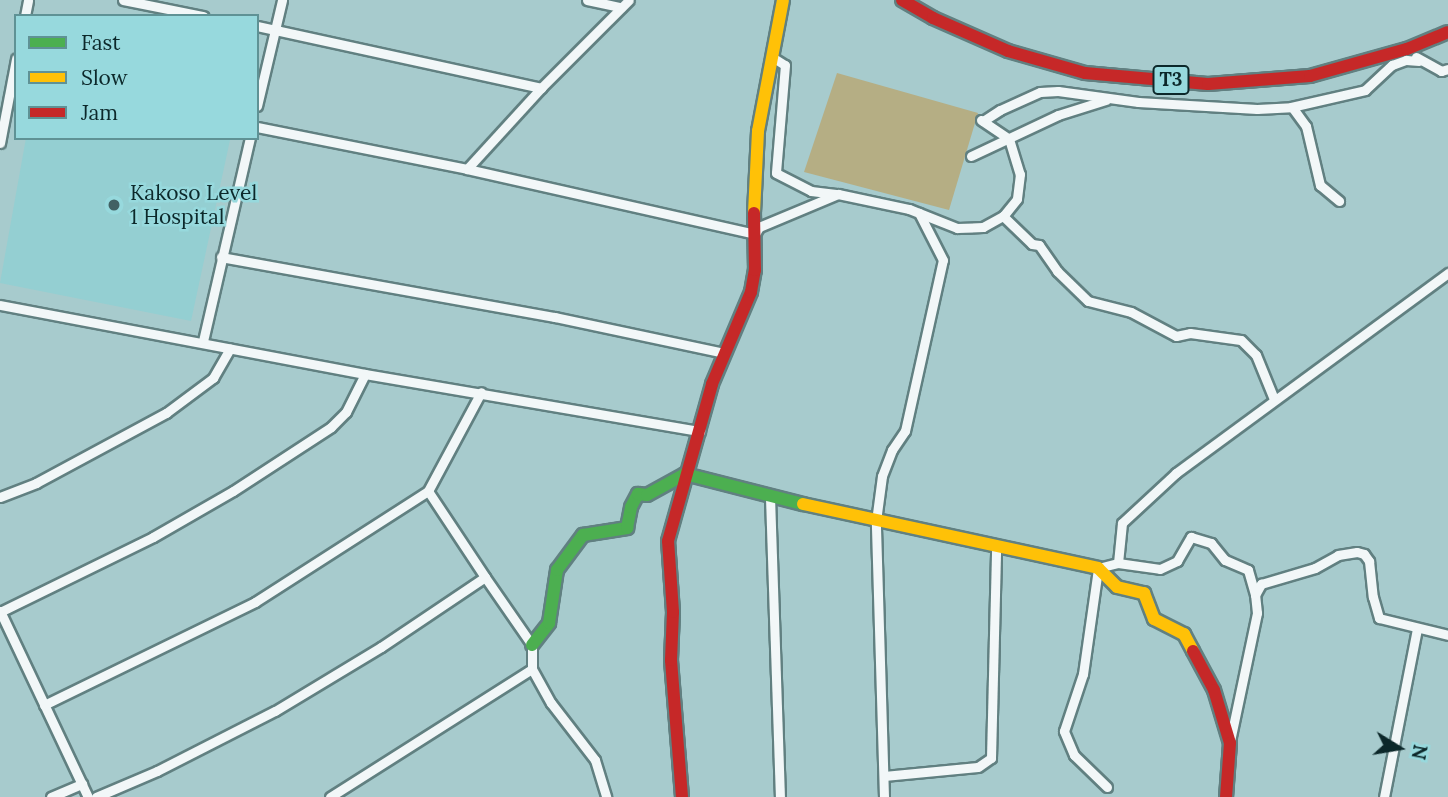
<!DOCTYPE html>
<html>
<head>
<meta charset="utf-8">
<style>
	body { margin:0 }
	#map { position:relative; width:1448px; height:797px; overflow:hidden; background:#a7cbcd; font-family:Lora,serif }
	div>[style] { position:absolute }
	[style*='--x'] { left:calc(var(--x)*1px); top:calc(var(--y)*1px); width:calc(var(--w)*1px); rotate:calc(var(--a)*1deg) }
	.built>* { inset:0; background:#94cfd2 }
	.green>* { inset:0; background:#b5ae84 }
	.roads { filter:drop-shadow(2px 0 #618081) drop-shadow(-2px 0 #618081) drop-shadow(0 2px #618081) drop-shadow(0 -2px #618081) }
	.street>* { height:9px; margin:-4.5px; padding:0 4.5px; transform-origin:4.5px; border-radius:4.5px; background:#f2f7f8 }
	.fast>* { height:12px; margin:-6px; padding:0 6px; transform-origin:6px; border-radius:6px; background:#4caf50 }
	.slow>* { height:12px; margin:-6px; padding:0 6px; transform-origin:6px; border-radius:6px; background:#ffc107 }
	.jam>* { height:12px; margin:-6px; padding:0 6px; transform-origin:6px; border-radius:6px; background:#c62828 }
	.dots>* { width:19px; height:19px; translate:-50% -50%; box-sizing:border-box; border:4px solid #97d9dd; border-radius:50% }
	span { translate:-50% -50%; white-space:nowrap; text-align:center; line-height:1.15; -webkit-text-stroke:5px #97d9dd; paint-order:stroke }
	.shield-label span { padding:2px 5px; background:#97d9dd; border:2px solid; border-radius:5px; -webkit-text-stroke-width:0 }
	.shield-label { font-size:19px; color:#0c282a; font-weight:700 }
	.poi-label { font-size:21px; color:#0c282a }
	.left { translate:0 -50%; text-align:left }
	.legend { position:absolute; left:14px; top:14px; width:245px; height:126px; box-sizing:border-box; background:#97d9dd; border:2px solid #5f9295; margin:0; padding:9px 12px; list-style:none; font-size:21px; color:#0c282a }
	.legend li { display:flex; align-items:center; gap:14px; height:35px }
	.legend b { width:35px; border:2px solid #5f9295 }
	.north { position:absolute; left:1364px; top:713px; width:70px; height:70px; -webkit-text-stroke:5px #97d9dd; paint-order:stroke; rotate:101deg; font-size:19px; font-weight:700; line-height:28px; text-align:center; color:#0c282a }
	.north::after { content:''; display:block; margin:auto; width:24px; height:32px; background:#0c282a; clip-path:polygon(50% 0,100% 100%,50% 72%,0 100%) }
</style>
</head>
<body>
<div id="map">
	<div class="built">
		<div style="clip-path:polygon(26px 138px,230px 140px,191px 321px,0 283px)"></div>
	</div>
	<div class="green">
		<div style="clip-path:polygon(837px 73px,978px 113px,949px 210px,804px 172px)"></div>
	</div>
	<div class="roads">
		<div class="street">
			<div style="--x:123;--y:0;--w:82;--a:11.3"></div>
			<div style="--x:587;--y:0;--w:35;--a:12"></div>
			<div style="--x:25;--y:16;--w:16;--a:-79"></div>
			<div style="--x:257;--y:26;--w:291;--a:12.3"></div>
			<div style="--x:772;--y:57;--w:15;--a:32"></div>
			<div style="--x:785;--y:65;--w:108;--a:94.8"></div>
			<div style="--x:776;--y:173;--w:39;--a:27"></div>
			<div style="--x:811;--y:191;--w:25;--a:7"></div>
			<div style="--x:1416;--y:57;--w:29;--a:29"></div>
			<div style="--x:1441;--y:71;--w:7;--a:-16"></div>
			<div style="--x:257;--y:106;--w:109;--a:-76.7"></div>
			<div style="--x:1292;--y:107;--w:24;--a:54"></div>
			<div style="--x:1306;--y:126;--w:61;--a:76.7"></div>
			<div style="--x:1320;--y:185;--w:25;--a:40"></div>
			<div style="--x:981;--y:120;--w:34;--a:34"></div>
			<div style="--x:1009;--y:139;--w:37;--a:73"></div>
			<div style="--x:1020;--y:174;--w:25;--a:97"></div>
			<div style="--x:1017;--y:199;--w:22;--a:129"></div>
			<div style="--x:1003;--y:216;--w:40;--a:44"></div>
			<div style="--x:1032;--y:244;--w:7;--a:8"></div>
			<div style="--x:1039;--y:245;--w:32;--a:55"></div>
			<div style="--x:1057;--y:271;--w:43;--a:44.1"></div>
			<div style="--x:1088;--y:301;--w:44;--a:14.3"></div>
			<div style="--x:1131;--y:312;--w:51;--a:28.1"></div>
			<div style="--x:1176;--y:336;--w:14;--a:-12"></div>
			<div style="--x:1190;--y:333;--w:51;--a:7.8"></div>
			<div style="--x:1241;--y:340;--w:21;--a:45"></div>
			<div style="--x:1256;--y:355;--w:48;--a:67.8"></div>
			<div style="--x:983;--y:121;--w:20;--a:-33"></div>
			<div style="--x:1000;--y:110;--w:44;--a:-24.2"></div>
			<div style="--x:1040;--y:92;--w:18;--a:-3"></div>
			<div style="--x:1058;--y:91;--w:81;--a:7.8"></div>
			<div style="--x:1138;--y:102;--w:119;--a:3.4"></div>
			<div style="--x:1257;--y:109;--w:34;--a:-3"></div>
			<div style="--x:1291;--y:107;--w:76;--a:-12.9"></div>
			<div style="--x:1365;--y:90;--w:37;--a:-43"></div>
			<div style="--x:1392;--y:65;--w:15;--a:-20"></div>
			<div style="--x:1406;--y:60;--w:13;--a:4"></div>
			<div style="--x:257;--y:127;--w:214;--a:11.3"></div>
			<div style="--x:467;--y:169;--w:295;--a:12.7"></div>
			<div style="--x:755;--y:234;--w:8;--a:-60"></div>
			<div style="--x:759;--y:227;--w:86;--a:-22.7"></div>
			<div style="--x:838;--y:194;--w:73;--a:11.9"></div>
			<div style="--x:909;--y:209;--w:52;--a:21.6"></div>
			<div style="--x:957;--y:228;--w:26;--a:-2"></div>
			<div style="--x:983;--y:227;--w:23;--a:-29"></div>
			<div style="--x:0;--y:143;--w:86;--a:-79.2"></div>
			<div style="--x:971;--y:156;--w:96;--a:-25.2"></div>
			<div style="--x:1058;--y:115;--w:50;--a:-17.4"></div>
			<div style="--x:467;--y:169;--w:110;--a:-47.6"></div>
			<div style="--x:541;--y:88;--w:124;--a:-45"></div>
			<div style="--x:221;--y:257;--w:339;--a:10.2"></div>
			<div style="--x:555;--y:317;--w:174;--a:12"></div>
			<div style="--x:0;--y:305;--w:371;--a:10.7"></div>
			<div style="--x:365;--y:374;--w:340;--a:9.7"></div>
			<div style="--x:203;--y:341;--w:208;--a:-77"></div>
			<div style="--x:0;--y:497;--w:39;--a:-21"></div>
			<div style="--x:36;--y:483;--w:148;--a:-28.3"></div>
			<div style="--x:166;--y:413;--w:59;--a:-36.7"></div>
			<div style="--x:213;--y:378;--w:34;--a:-60"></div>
			<div style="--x:770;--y:497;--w:300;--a:88.1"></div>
			<div style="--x:1118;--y:563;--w:40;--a:-84.3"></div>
			<div style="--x:1122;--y:523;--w:74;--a:-42.8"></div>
			<div style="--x:1176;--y:473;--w:338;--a:-36.3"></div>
			<div style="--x:0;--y:611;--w:206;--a:64.7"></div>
			<div style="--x:0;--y:612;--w:170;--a:-26.1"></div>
			<div style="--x:153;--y:537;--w:92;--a:-29.9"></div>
			<div style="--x:233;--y:491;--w:117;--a:-33.1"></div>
			<div style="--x:331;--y:427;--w:21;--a:-45"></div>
			<div style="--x:346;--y:412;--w:42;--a:-63.4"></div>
			<div style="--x:532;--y:669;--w:39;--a:61"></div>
			<div style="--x:551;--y:703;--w:72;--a:52.3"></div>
			<div style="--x:595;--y:760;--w:39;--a:73"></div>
			<div style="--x:44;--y:705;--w:235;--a:-26"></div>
			<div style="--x:255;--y:602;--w:206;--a:-32.7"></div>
			<div style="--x:1230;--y:741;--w:131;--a:-78.1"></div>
			<div style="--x:1257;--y:613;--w:18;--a:-96"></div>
			<div style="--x:884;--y:776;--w:94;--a:-5.5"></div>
			<div style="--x:978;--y:767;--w:16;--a:-35"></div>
			<div style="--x:991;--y:758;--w:212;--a:-88.6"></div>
			<div style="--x:1107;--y:787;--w:46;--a:-135.9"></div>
			<div style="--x:1074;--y:755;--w:26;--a:-113"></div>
			<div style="--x:1064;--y:731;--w:60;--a:-71.6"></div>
			<div style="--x:1083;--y:674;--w:107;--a:-81.9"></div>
			<div style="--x:1098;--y:568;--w:21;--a:-14"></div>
			<div style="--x:1118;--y:563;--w:42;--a:8.1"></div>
			<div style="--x:1160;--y:569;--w:19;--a:-25"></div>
			<div style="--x:1177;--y:561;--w:28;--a:-60"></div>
			<div style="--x:1191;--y:537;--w:21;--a:17"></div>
			<div style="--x:1211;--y:543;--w:22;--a:51"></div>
			<div style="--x:1225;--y:560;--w:25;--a:23"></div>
			<div style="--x:1248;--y:570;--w:26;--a:74"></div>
			<div style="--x:1255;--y:595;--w:13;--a:-61"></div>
			<div style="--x:1261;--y:584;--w:56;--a:-16.5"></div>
			<div style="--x:1315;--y:568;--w:26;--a:-29"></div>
			<div style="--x:1338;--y:555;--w:19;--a:-9"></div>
			<div style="--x:1357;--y:552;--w:7;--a:16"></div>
			<div style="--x:1364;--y:554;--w:9;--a:54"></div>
			<div style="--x:1369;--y:561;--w:36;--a:84"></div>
			<div style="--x:1373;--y:597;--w:22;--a:74"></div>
			<div style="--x:1379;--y:618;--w:71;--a:13.8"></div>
			<div style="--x:51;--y:797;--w:34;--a:-23"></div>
			<div style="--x:96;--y:797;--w:66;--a:-23.1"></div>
			<div style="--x:157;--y:771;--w:132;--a:-27"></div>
			<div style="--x:275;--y:711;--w:124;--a:-31.1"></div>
			<div style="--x:381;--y:647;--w:125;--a:-33.9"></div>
			<div style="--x:485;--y:577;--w:103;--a:-123.5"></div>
			<div style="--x:428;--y:491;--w:112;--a:-61.8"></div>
			<div style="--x:330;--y:797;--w:239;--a:-32.4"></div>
			<div style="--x:532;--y:669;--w:24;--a:-90"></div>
			<div style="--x:532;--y:645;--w:83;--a:-124.7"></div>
			<div style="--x:884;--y:797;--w:276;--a:-91.7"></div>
			<div style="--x:876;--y:521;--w:45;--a:-82.4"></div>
			<div style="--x:882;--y:476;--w:28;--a:-69"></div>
			<div style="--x:892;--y:450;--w:23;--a:-56"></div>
			<div style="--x:905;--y:431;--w:175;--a:-77.5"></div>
			<div style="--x:943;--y:260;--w:53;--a:-117.1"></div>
			<div style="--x:1384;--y:797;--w:171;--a:-78.9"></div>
		</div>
		<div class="fast">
			<div style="--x:532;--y:645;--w:28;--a:-52"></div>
			<div style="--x:549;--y:623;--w:54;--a:-81.4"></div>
			<div style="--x:557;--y:570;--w:44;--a:-53.4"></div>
			<div style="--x:583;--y:535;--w:45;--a:-9"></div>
			<div style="--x:627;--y:528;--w:21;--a:-79"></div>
			<div style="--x:631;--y:507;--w:15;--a:-62"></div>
			<div style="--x:638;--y:494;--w:9;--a:6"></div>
			<div style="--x:647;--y:495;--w:43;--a:-28.9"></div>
			<div style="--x:685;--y:474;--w:122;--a:14.3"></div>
		</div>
		<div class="slow">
			<div style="--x:754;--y:213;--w:82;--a:-87.2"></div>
			<div style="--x:758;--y:131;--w:133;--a:-79.2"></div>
			<div style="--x:803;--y:504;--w:302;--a:12.2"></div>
			<div style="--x:1098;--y:568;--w:27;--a:45"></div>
			<div style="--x:1117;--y:587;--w:28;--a:13"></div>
			<div style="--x:1144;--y:593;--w:28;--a:69"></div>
			<div style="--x:1154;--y:619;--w:34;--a:27"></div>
			<div style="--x:1184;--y:634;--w:19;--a:62"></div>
		</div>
		<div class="jam">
			<div style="--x:902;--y:0;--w:36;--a:30"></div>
			<div style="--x:933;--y:18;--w:82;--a:23.7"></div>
			<div style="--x:1008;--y:51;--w:80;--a:15.9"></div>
			<div style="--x:1085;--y:73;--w:123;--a:5.1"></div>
			<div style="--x:1208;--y:84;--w:102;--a:-4.5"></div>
			<div style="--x:1310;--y:76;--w:101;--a:-15.6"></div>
			<div style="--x:1407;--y:49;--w:44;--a:-22.5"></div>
			<div style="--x:1193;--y:651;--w:44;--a:61.7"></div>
			<div style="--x:1214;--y:690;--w:55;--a:73.2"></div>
			<div style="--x:1230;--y:743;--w:54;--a:94.2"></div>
			<div style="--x:682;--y:797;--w:137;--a:-94.6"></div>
			<div style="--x:671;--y:660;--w:48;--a:-87.6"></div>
			<div style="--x:673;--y:612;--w:71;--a:-94"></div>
			<div style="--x:668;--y:541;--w:163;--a:-74.3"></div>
			<div style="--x:712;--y:384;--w:100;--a:-67"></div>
			<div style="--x:751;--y:292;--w:22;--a:-80"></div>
			<div style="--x:755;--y:270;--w:57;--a:-91"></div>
		</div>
	</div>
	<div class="dots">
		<div style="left:114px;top:205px;background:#426163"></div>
	</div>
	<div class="shield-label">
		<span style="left:1171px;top:80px">T3</span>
	</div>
	<div class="poi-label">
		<span class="left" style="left:130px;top:205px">Kakoso Level<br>1 Hospital</span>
	</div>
	<ul class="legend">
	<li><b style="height:9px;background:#4caf50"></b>Fast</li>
	<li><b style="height:9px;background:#ffc107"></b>Slow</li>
	<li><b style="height:9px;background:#c62828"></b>Jam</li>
	</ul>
	<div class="north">N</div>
</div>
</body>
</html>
